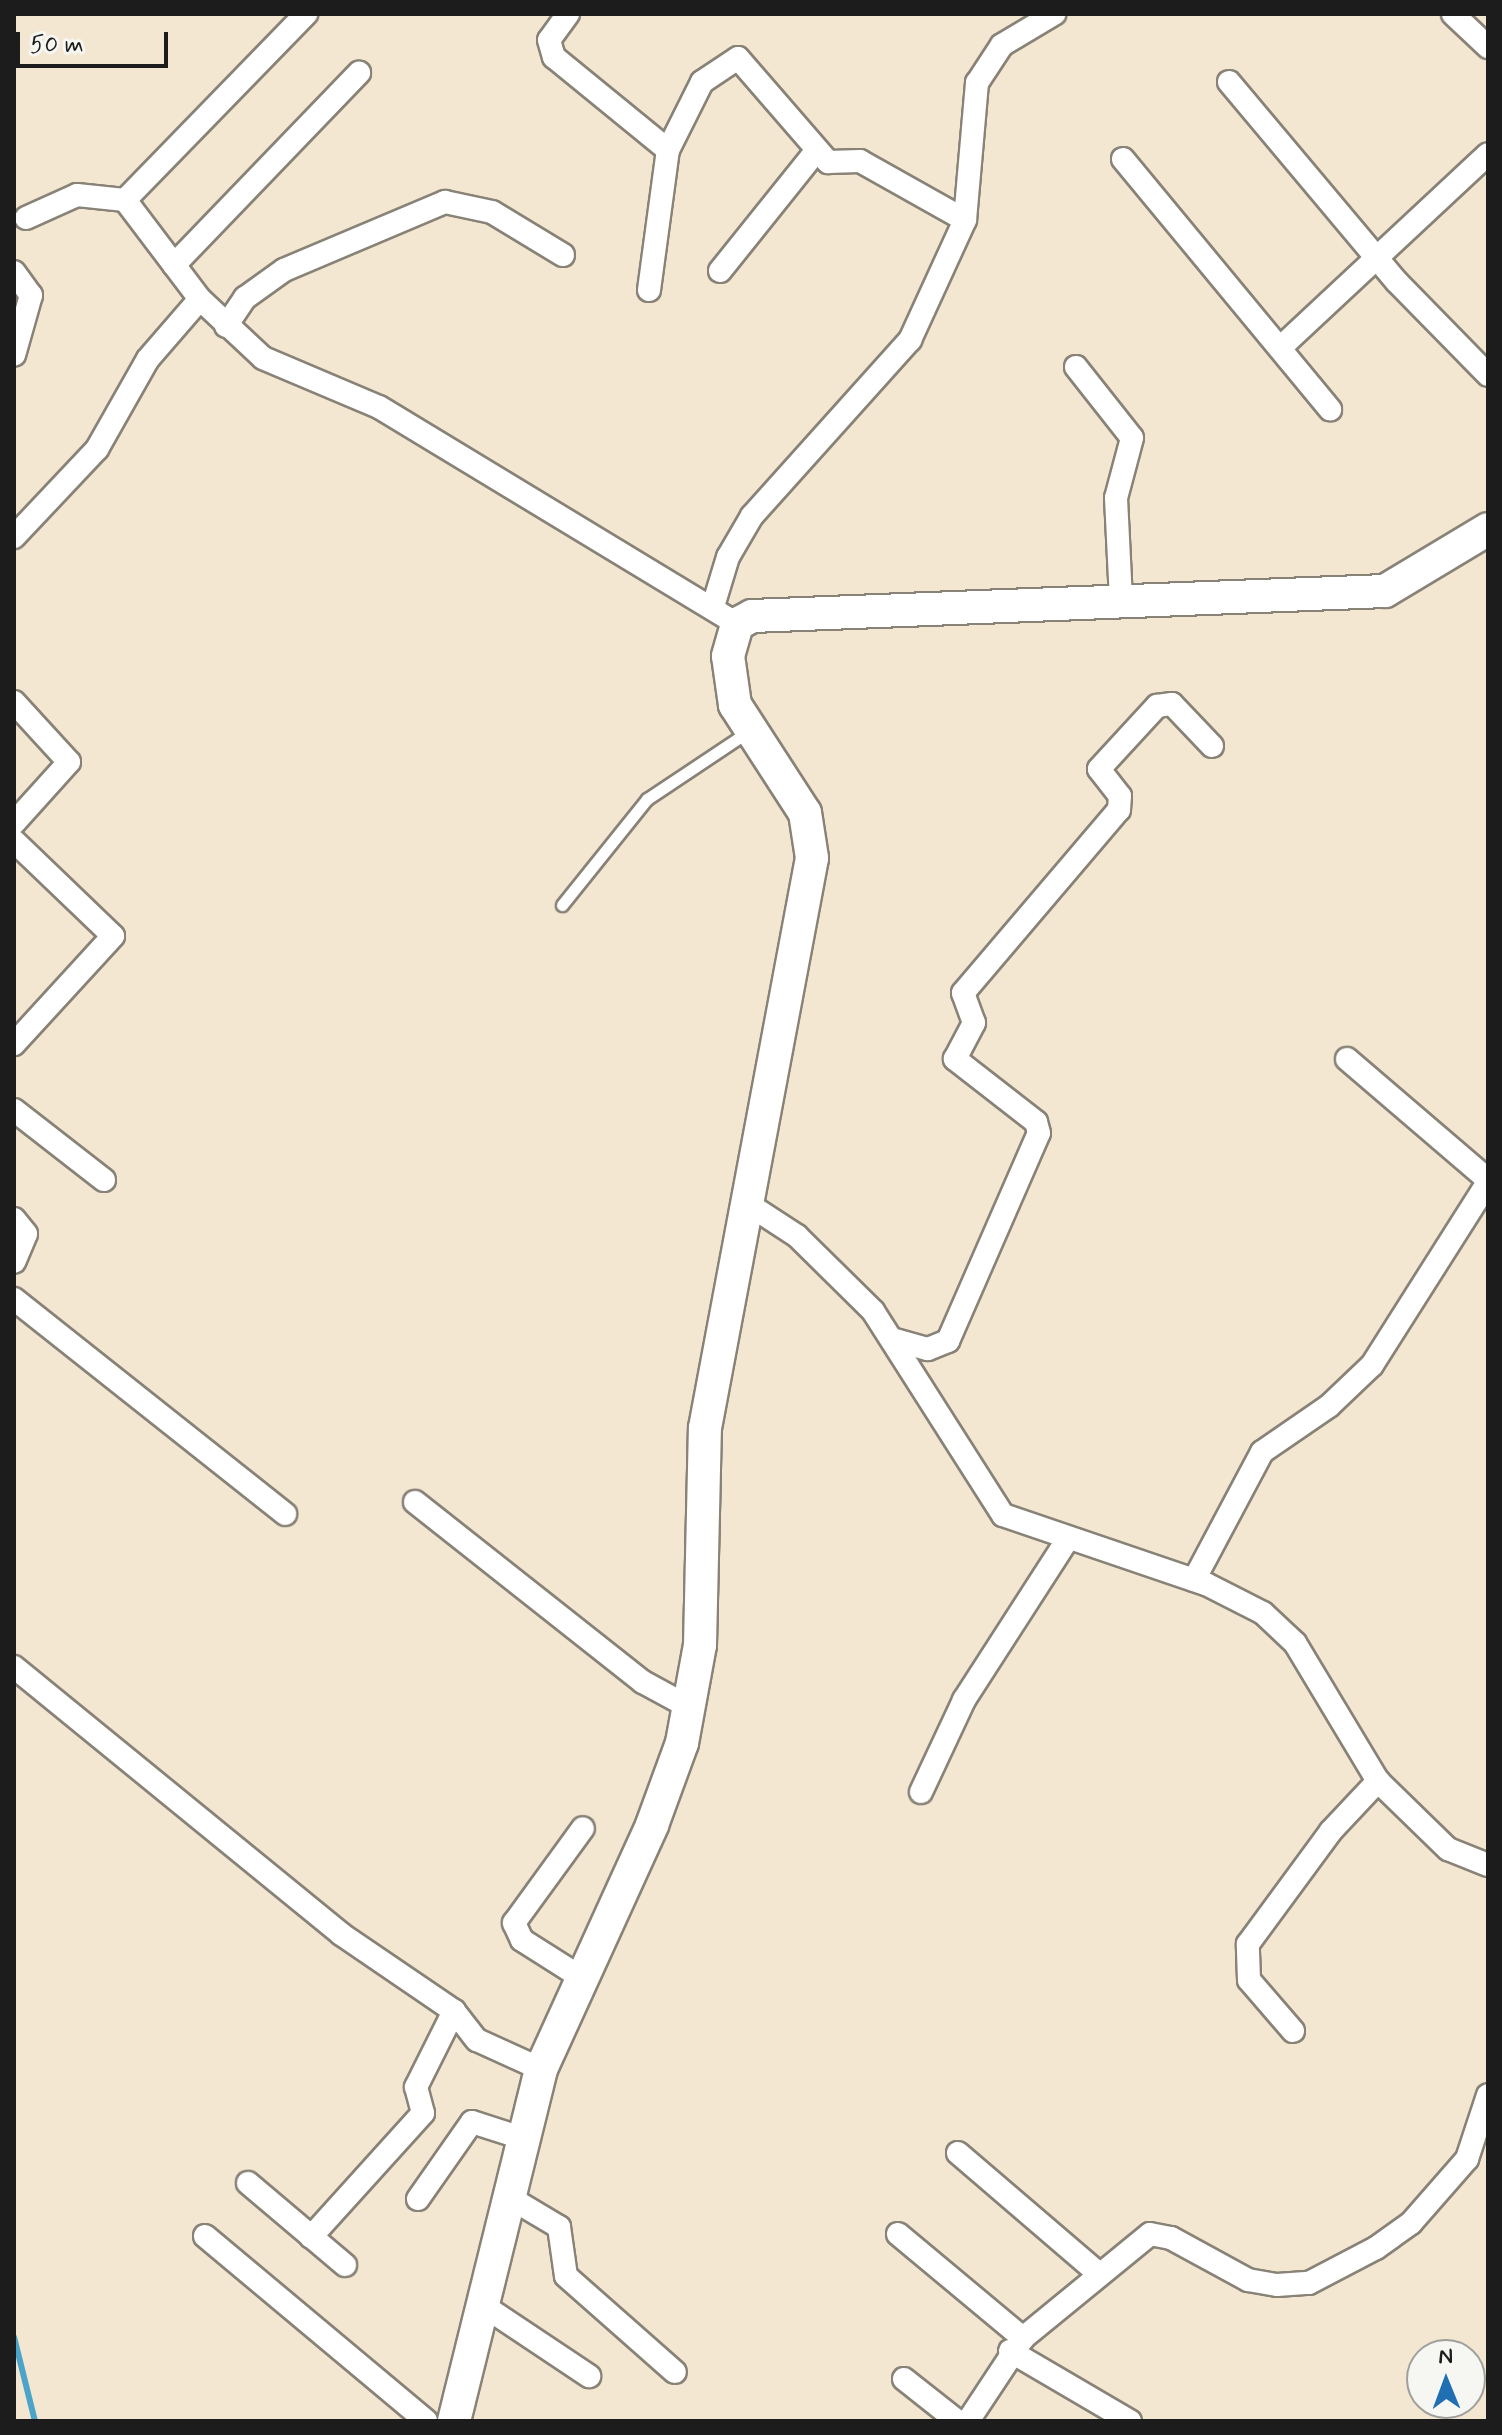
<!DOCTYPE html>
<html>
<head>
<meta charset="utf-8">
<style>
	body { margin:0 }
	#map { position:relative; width:1502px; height:2435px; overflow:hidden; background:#f3e7d2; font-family:Mynerve,sans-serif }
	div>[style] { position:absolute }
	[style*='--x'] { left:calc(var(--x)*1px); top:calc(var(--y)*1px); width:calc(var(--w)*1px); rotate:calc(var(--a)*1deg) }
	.stream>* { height:6px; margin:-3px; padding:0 3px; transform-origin:3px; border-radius:3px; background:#4ca4c9 }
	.roads { filter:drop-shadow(2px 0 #888277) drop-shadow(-2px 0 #888277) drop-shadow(0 2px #888277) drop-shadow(0 -2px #888277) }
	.lane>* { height:11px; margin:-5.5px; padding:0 5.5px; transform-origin:5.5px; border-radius:5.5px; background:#fff }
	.street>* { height:22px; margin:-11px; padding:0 11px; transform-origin:11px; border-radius:11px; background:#fff }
	.secondary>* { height:32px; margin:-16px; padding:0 16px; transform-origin:16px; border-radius:16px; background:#fff }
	span { translate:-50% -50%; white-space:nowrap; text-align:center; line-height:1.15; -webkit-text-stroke:7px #f6f6f2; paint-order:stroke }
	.frame { position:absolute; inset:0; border:16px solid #1c1c1c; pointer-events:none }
	.north { position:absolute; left:1406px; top:2339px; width:80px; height:80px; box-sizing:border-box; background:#f6f6f2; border:2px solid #9f9f9c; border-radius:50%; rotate:359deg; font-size:22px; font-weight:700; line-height:32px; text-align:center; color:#1c1c1c }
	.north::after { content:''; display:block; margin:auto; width:28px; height:36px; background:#1f6fb2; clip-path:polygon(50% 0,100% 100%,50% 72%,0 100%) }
	.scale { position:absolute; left:16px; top:32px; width:152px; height:36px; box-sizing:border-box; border:4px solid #1c1c1c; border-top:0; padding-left:10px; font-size:24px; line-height:28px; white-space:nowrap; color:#1c1c1c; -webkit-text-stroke:6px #f6f6f2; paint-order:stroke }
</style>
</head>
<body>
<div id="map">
	<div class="stream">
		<div style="--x:14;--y:2337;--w:87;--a:76"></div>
	</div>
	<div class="roads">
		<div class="lane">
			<div style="--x:562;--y:905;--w:136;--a:-51.3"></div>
			<div style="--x:647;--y:799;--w:123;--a:-33.7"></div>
		</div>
		<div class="street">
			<div style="--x:568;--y:14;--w:32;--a:126"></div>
			<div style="--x:549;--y:40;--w:18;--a:74"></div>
			<div style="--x:554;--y:57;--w:147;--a:39.2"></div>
			<div style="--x:668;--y:150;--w:76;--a:-63.4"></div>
			<div style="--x:702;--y:82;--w:43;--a:-33.7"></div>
			<div style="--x:738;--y:58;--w:138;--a:49.1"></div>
			<div style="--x:828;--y:162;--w:32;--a:-2"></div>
			<div style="--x:860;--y:161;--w:120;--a:29.3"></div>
			<div style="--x:965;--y:220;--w:138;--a:-85"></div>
			<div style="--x:977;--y:83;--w:45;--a:-56.7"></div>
			<div style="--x:1002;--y:45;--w:61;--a:-30.8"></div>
			<div style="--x:1453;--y:14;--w:48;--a:43.3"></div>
			<div style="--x:1229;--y:82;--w:261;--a:50"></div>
			<div style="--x:1397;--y:282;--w:130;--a:45.6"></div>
			<div style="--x:1123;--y:159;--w:325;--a:50.4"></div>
			<div style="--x:125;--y:200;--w:260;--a:-45.8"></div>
			<div style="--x:26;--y:218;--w:56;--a:-24.3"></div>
			<div style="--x:77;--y:195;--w:48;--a:5.9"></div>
			<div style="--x:125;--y:200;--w:124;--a:52.9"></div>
			<div style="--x:200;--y:299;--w:86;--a:43.1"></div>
			<div style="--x:263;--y:358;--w:126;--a:22.9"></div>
			<div style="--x:379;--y:407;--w:419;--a:31.2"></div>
			<div style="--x:174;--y:265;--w:267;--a:-46.1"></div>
			<div style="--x:720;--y:271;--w:154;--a:-51.3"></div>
			<div style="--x:14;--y:272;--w:29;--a:54"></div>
			<div style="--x:31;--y:295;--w:62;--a:105.8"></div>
			<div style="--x:649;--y:290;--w:141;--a:-82.3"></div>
			<div style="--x:226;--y:326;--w:34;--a:-56"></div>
			<div style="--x:245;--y:298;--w:48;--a:-35.7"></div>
			<div style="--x:284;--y:270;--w:175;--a:-22.9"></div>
			<div style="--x:445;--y:202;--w:48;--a:12"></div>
			<div style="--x:492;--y:212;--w:83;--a:31.2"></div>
			<div style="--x:1280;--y:348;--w:284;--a:-43"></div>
			<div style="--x:1076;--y:367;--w:90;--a:51.7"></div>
			<div style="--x:1132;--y:438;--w:62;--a:104.9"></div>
			<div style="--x:1116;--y:498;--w:103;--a:87.2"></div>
			<div style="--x:14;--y:537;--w:121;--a:-46.7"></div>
			<div style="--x:97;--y:449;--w:103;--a:-60.5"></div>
			<div style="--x:148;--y:359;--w:79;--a:-49.1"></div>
			<div style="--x:714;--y:603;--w:48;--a:-73.1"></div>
			<div style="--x:728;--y:557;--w:48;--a:-59.7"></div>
			<div style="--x:752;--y:516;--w:237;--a:-48.1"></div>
			<div style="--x:910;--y:340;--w:132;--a:-65.4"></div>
			<div style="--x:14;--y:702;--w:81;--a:47.5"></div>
			<div style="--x:69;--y:762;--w:82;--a:132"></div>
			<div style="--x:14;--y:841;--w:137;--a:43.8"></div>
			<div style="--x:113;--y:936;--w:147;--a:132.5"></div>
			<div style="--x:1347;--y:1059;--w:186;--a:40.6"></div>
			<div style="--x:14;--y:1110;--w:114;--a:37.9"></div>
			<div style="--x:751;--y:1206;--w:55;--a:33.1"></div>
			<div style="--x:797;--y:1236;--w:107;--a:44.6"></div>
			<div style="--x:873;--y:1311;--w:242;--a:57.5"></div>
			<div style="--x:1003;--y:1515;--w:214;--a:18.8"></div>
			<div style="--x:1206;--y:1584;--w:64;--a:27"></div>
			<div style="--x:1263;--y:1613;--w:44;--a:43.2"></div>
			<div style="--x:1295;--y:1643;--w:161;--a:59"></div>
			<div style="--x:1378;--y:1781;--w:98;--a:44.2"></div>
			<div style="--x:1448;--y:1849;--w:43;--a:21.8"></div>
			<div style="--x:14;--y:1219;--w:19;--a:51"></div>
			<div style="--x:26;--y:1234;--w:30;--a:113"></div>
			<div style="--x:14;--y:1299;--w:346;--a:38.4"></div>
			<div style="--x:892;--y:1339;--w:37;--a:16"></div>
			<div style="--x:928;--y:1349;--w:22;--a:-22"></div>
			<div style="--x:948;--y:1341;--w:227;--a:-66.4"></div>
			<div style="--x:1039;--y:1133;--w:11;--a:-105"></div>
			<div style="--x:1036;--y:1122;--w:103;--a:-142.1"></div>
			<div style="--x:955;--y:1059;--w:41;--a:-62.2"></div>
			<div style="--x:974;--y:1023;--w:32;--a:-110"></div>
			<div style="--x:963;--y:993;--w:240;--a:-49.6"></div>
			<div style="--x:1119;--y:810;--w:14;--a:-86"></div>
			<div style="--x:1120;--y:796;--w:34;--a:-128"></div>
			<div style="--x:1099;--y:769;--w:86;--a:-47.4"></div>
			<div style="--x:1157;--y:706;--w:15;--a:-8"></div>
			<div style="--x:1172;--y:704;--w:58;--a:46.4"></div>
			<div style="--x:415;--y:1502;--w:290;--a:38.3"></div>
			<div style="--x:643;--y:1682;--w:52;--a:28.5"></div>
			<div style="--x:1194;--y:1580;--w:145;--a:-62"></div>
			<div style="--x:1262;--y:1452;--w:81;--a:-34.5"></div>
			<div style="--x:1329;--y:1406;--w:59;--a:-43.6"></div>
			<div style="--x:1372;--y:1365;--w:217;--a:-57.6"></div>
			<div style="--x:14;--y:1667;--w:422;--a:39.2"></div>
			<div style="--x:341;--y:1934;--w:137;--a:34.3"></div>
			<div style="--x:454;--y:2011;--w:37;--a:52"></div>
			<div style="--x:477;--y:2040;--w:70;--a:24.4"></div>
			<div style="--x:921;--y:1792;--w:102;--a:-64.9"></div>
			<div style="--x:964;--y:1700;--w:188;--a:-57.2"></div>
			<div style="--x:582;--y:1978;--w:71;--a:-147.7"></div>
			<div style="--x:522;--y:1940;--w:19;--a:-115"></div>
			<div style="--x:514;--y:1923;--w:117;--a:-54"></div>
			<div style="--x:1293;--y:2031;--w:67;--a:-130.8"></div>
			<div style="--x:1249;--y:1980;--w:36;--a:-92"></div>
			<div style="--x:1248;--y:1944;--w:140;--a:-53.7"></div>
			<div style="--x:1331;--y:1831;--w:69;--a:-46.8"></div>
			<div style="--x:958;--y:2153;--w:183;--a:40.6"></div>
			<div style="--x:248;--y:2183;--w:127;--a:40.2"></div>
			<div style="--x:418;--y:2199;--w:94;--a:-55"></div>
			<div style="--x:472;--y:2122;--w:56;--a:17.8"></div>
			<div style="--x:512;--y:2199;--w:55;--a:30.8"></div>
			<div style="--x:559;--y:2227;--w:49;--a:81.9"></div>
			<div style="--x:566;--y:2276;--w:145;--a:41.4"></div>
			<div style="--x:898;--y:2234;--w:163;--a:39.8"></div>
			<div style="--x:205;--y:2236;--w:288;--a:39.9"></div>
			<div style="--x:311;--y:2237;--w:167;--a:-47.9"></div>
			<div style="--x:423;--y:2113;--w:27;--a:-105"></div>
			<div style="--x:416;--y:2087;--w:85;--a:-63.4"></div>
			<div style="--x:487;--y:2308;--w:123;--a:33.7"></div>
			<div style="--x:1010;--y:2351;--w:139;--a:30.3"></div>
			<div style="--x:904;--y:2379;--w:68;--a:38.4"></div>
			<div style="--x:968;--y:2421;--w:100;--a:-56.5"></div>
			<div style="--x:1023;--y:2338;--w:164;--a:-39.3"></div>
			<div style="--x:1150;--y:2234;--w:21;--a:11"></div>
			<div style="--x:1171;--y:2238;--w:88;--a:28.6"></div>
			<div style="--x:1248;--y:2280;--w:29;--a:10"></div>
			<div style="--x:1277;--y:2285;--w:32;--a:-4"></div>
			<div style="--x:1309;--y:2283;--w:76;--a:-27.6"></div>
			<div style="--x:1376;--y:2248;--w:43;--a:-35.5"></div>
			<div style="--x:1411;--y:2223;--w:85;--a:-48.8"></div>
			<div style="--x:1467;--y:2159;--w:67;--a:-71.8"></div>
		</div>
		<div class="secondary">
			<div style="--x:454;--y:2421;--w:363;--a:-76.1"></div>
			<div style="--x:541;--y:2069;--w:268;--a:-65.5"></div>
			<div style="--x:652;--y:1825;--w:87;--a:-69.9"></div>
			<div style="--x:682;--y:1743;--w:100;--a:-79.6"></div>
			<div style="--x:700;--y:1645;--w:217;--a:-88.7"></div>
			<div style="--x:705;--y:1428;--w:580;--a:-79.37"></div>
			<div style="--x:812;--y:858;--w:46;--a:-98.8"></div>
			<div style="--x:805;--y:813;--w:129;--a:-122.9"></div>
			<div style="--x:735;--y:705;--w:49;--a:-98.1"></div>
			<div style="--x:728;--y:656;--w:33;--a:-74"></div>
			<div style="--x:737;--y:624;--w:17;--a:-28"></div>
			<div style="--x:752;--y:616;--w:633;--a:-2.26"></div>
			<div style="--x:1385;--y:591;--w:120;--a:-31"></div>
		</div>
	</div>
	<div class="frame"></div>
	<div class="north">N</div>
	<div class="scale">50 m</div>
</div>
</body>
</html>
